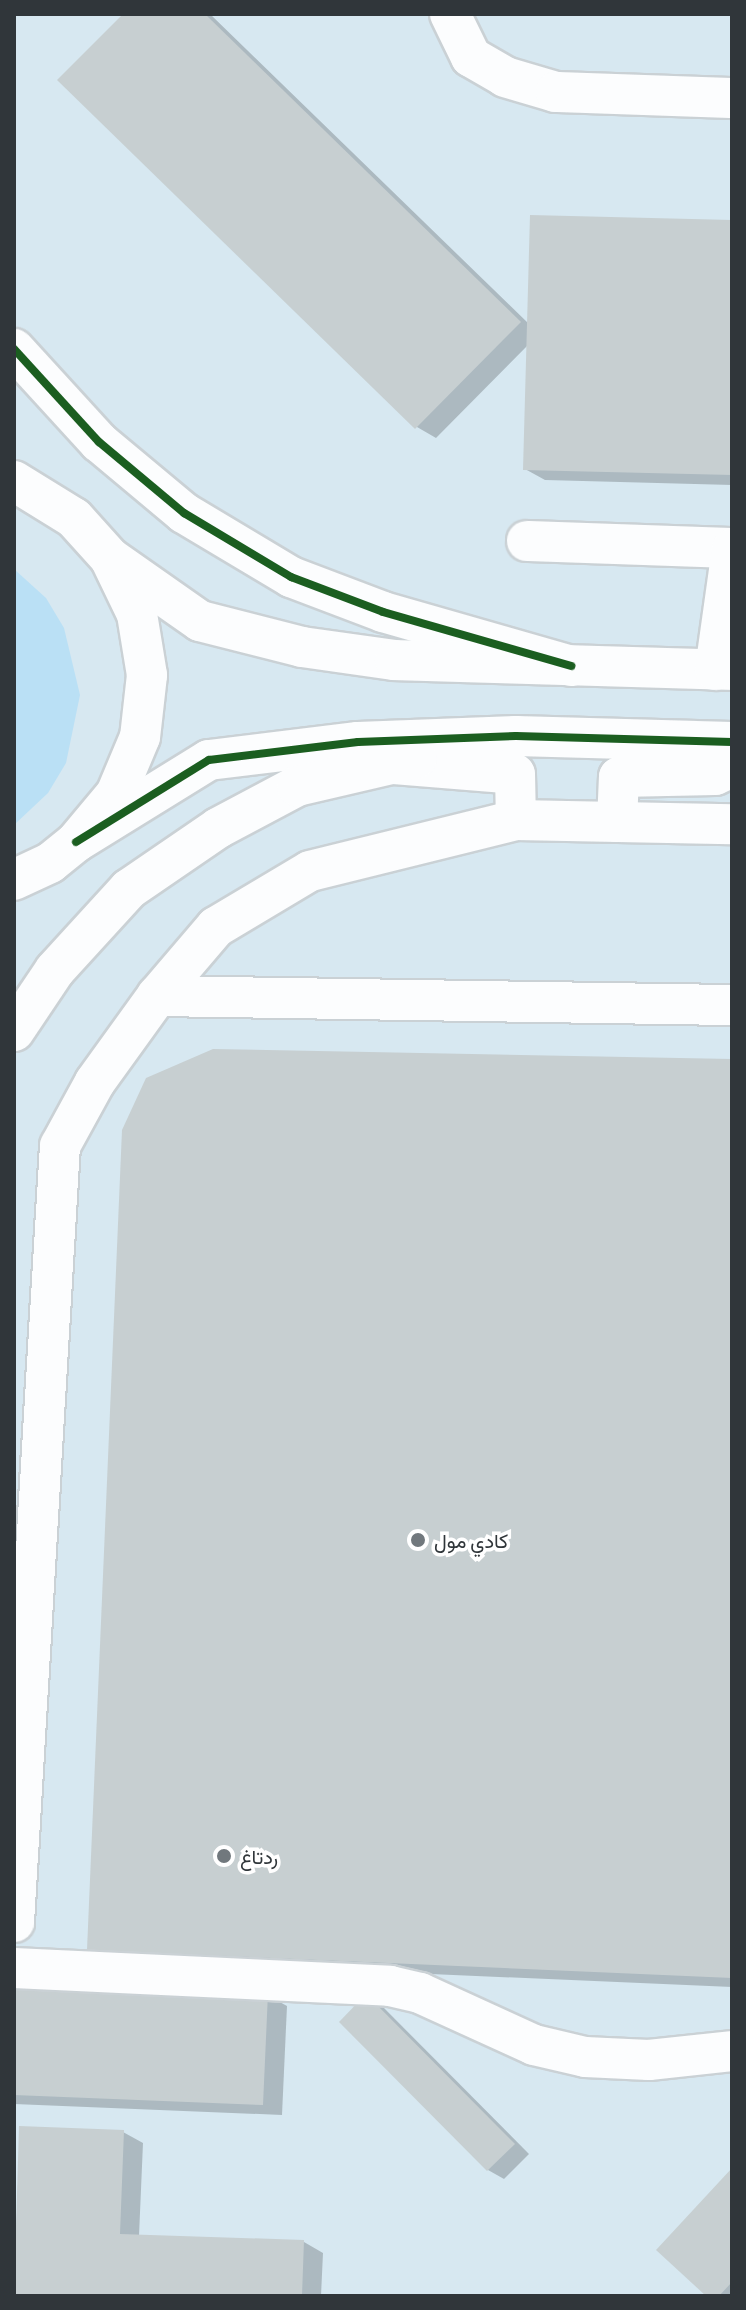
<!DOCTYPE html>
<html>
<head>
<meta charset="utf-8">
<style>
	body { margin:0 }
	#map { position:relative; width:746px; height:2310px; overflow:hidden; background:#ebf4f9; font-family:Barlow,Vazirmatn,sans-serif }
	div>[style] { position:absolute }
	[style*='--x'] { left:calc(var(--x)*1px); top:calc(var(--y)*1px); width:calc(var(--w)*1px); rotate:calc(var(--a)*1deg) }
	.built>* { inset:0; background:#d7e8f1 }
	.green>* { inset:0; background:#bae0f5 }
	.shadow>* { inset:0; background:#0003 }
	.building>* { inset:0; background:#c7cfd1 }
	.roads { filter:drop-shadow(2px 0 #cad1d5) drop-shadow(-2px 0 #cad1d5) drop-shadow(0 2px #cad1d5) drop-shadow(0 -2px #cad1d5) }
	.minor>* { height:40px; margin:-20px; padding:0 20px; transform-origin:20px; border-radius:20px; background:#fcfdfe }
	.cycleway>* { height:8px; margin:-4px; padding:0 4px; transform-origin:4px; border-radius:4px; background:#1b5e20 }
	.dots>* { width:22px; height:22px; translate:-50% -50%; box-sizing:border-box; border:4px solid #fff; border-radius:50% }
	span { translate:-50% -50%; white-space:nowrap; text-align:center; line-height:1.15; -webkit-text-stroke:7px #fff; paint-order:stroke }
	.poi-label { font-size:20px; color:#30363a }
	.left { translate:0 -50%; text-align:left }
	.frame { position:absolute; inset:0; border:16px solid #30363a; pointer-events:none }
</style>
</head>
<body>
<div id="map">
	<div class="built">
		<div style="clip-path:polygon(14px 14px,732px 14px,732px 2296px,14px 2296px)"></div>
	</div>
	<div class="green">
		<div style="clip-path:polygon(14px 569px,46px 598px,64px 628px,80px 695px,66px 763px,48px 793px,14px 825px)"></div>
	</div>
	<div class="shadow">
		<div style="clip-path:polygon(125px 14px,210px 14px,529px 324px,732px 222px,732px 485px,545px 480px,525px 469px,529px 344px,436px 438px,417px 427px)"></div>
		<div style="clip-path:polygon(732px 1061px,732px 1987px,108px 1960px,89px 1948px)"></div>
		<div style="clip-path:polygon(14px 1983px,267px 1995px,287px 2006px,282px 2115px,14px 2104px)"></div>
		<div style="clip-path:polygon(367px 1997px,382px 2006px,529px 2154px,504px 2179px,488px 2170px,341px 2022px)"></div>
		<div style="clip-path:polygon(20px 2128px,123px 2132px,143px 2143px,139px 2236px,304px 2242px,323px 2253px,321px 2296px,14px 2296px)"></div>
		<div style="clip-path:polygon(732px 2171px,732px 2296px,709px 2296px)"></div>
	</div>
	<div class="building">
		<div style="clip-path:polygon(123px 14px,205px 14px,521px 322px,415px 429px,57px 80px)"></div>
		<div style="clip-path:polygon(530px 215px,732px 220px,732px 475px,523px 470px)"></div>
		<div style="clip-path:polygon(213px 1049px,732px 1059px,732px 1978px,87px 1950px,122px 1130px,146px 1078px)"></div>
		<div style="clip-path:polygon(14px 1981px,268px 1993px,263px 2105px,14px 2095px)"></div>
		<div style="clip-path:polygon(366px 1994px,515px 2144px,487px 2171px,339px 2022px)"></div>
		<div style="clip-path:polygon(19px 2126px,124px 2130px,120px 2234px,304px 2240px,302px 2296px,14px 2296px)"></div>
		<div style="clip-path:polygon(732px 2168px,732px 2282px,719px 2296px,706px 2296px,656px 2250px)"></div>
	</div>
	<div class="roads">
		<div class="minor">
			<div style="--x:450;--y:14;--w:48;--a:64"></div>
			<div style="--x:471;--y:57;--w:39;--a:30"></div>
			<div style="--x:505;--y:77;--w:53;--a:16.4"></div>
			<div style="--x:556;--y:92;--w:176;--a:2"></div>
			<div style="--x:14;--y:349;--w:126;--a:47.6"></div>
			<div style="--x:99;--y:442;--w:111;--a:39.9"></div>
			<div style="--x:184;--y:513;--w:125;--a:30.9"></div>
			<div style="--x:291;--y:577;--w:98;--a:20.8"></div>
			<div style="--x:383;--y:612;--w:196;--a:16"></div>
			<div style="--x:14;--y:481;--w:70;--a:31.7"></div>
			<div style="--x:74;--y:518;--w:54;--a:48"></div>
			<div style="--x:110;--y:558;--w:62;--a:64.3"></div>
			<div style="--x:137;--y:614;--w:62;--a:80.7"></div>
			<div style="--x:147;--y:675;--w:62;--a:96.4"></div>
			<div style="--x:140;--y:737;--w:62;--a:112.8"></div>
			<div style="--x:116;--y:794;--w:62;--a:129.8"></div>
			<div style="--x:76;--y:842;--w:33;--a:141"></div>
			<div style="--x:50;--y:863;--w:40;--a:155"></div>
			<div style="--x:527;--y:541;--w:205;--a:2"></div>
			<div style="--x:110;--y:558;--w:110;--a:35"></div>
			<div style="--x:200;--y:621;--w:105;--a:14.3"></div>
			<div style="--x:302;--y:647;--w:94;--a:8"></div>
			<div style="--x:395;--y:660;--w:337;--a:1.7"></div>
			<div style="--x:715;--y:670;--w:122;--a:-82"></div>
			<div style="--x:394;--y:764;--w:121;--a:4.7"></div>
			<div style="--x:515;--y:774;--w:46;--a:88.8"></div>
			<div style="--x:617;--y:822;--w:45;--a:-87.5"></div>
			<div style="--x:619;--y:777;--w:96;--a:-1.2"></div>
			<div style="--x:715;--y:775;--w:19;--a:-25"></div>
			<div style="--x:76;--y:842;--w:156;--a:-31.7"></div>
			<div style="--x:209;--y:760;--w:150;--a:-6.9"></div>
			<div style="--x:358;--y:742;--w:158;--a:-2.2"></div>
			<div style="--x:516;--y:736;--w:216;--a:1.6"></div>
			<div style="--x:157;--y:996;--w:575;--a:0.9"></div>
			<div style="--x:14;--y:1031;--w:73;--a:-56.1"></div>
			<div style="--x:55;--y:970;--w:110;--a:-47.6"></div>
			<div style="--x:129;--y:889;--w:108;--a:-34.4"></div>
			<div style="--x:218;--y:828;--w:89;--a:-28"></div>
			<div style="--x:297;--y:786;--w:123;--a:-13.1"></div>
			<div style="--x:14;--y:1922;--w:777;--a:-86.61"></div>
			<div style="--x:60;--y:1146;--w:73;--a:-61.3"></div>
			<div style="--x:95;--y:1082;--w:106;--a:-54.2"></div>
			<div style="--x:157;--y:996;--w:91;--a:-49.5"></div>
			<div style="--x:216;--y:927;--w:109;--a:-30.8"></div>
			<div style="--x:310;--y:871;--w:212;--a:-13.9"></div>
			<div style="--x:516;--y:820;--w:216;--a:1.1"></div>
			<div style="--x:14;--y:1968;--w:376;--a:2.7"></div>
			<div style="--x:390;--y:1986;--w:31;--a:13"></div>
			<div style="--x:420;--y:1993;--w:125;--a:24.5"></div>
			<div style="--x:534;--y:2045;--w:52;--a:13.2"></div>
			<div style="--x:585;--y:2057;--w:64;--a:2.7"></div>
			<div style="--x:649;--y:2060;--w:83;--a:-6.2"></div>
		</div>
	</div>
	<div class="cycleway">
		<div style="--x:14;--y:349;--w:126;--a:47.6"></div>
		<div style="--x:99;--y:442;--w:111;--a:39.9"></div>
		<div style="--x:184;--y:513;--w:125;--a:30.9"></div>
		<div style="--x:291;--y:577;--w:98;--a:20.8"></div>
		<div style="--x:383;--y:612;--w:196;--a:16"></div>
		<div style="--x:76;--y:842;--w:156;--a:-31.7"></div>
		<div style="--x:209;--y:760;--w:150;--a:-6.9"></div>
		<div style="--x:358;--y:742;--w:158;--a:-2.2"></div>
		<div style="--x:516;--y:736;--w:216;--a:1.6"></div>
	</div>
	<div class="dots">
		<div style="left:418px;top:1540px;background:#71787d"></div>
		<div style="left:224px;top:1856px;background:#71787d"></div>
	</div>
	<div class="poi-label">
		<span class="left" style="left:434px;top:1540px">كادي مول</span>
		<span class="left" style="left:240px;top:1856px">ردتاغ</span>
	</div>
	<div class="frame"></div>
</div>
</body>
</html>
